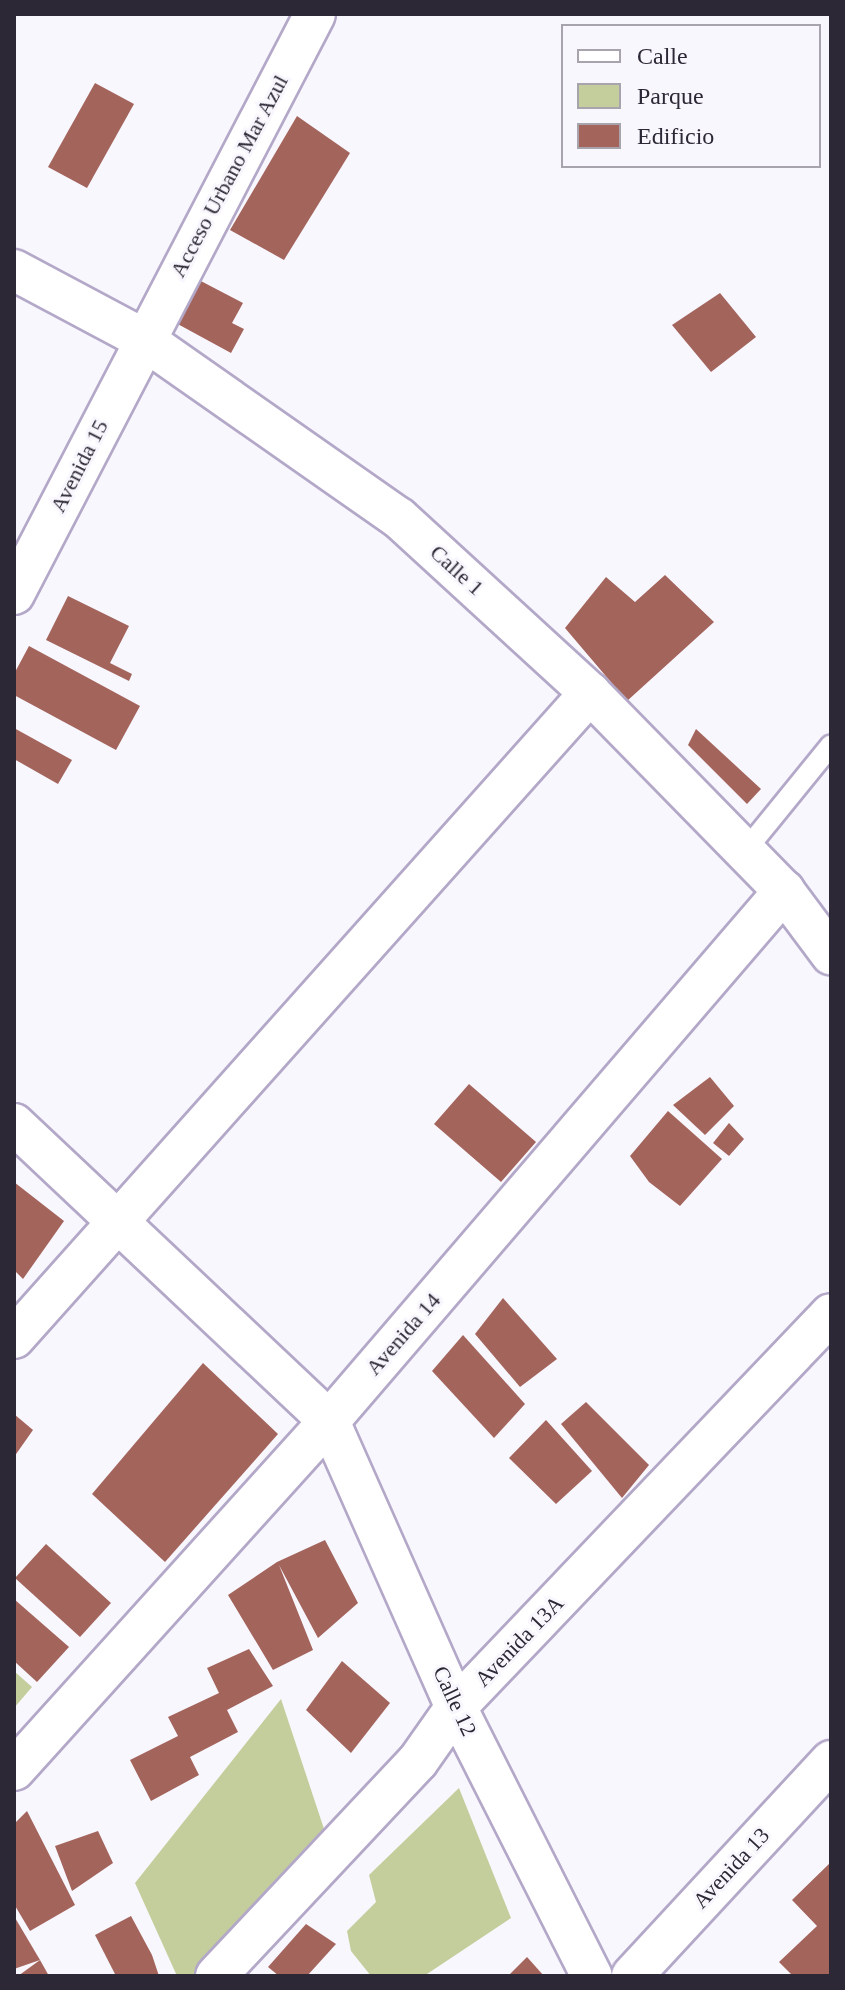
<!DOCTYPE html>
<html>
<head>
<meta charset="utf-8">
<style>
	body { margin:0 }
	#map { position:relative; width:845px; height:1990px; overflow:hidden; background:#f9f7fe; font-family:"Times New Roman",serif }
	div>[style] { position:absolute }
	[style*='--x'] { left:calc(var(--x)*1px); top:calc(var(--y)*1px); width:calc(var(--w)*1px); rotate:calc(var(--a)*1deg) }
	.green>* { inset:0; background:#c3ce9c }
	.building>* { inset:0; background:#a3645c }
	.roads { filter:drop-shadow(2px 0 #b3a8c8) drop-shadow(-2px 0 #b3a8c8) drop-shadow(0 2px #b3a8c8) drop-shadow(0 -2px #b3a8c8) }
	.lane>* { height:20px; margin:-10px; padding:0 10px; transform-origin:10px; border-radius:10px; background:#fff }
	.street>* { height:40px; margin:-20px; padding:0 20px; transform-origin:20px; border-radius:20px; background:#fff }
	span { translate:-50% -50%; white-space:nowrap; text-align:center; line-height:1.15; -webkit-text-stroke:6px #f9f7fe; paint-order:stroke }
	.street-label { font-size:22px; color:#2d2835 }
	.frame { position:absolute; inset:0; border:16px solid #2d2835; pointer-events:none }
	.legend { position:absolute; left:561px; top:24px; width:260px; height:144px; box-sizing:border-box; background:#f9f7fe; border:2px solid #a7a4ae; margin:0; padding:10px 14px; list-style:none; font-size:24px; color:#2d2835 }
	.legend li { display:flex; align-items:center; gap:16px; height:40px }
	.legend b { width:40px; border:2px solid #a7a4ae }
</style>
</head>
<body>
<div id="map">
	<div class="green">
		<div style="clip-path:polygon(14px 1671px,32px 1687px,14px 1708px)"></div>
		<div style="clip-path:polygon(281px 1699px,329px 1844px,195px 1976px,177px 1976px,135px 1883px)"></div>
		<div style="clip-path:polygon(459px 1788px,511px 1918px,424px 1976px,371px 1976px,351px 1951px,347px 1931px,376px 1902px,369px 1875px)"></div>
	</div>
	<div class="building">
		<div style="clip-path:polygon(95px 83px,134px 104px,87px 188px,48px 167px)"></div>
		<div style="clip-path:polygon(297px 116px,350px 153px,284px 260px,230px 230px)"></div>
		<div style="clip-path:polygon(197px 279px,243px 303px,232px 323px,244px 329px,231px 353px,174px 322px)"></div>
		<div style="clip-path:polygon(720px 293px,756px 337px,711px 372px,672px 325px)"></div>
		<div style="clip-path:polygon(665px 575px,714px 622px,627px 701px,565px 628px,606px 577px,635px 602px)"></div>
		<div style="clip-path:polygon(68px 596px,129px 626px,110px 663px,132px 674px,129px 681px,46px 640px)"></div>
		<div style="clip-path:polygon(29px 646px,140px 706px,116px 750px,14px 695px,14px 674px)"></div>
		<div style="clip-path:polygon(14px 728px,72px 760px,58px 784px,14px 759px)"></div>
		<div style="clip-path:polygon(696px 729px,761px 789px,747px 804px,688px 745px)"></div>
		<div style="clip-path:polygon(710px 1077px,734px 1106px,705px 1135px,673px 1105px)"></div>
		<div style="clip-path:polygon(469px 1084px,536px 1142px,501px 1182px,434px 1124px)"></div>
		<div style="clip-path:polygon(668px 1111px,722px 1159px,680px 1206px,649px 1182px,630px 1156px)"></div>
		<div style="clip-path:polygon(729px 1123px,744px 1139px,729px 1156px,713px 1143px)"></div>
		<div style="clip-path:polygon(14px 1182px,64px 1221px,23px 1279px,14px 1270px)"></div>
		<div style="clip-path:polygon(503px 1298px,557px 1359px,520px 1387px,475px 1334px)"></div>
		<div style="clip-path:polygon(463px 1335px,525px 1404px,494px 1438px,432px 1371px)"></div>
		<div style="clip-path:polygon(203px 1363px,278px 1434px,165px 1562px,92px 1494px)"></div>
		<div style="clip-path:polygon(586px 1402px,649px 1465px,622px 1498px,561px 1424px)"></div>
		<div style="clip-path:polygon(14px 1414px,33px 1430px,14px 1457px)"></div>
		<div style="clip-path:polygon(546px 1420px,592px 1471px,556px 1504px,509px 1458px)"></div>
		<div style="clip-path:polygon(325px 1540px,358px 1603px,318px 1638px,279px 1565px,313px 1650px,273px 1670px,228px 1595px,277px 1562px)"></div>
		<div style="clip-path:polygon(46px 1544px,111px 1603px,80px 1637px,15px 1578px)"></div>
		<div style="clip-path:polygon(14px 1599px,69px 1647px,37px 1682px,14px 1661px)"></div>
		<div style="clip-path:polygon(249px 1649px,273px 1686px,227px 1710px,238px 1732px,190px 1757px,199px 1775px,151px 1801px,130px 1760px,178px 1736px,168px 1717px,219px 1693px,207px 1668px)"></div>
		<div style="clip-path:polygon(342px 1661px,390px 1703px,351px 1753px,306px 1710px)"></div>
		<div style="clip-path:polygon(27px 1811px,75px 1905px,30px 1931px,14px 1904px,14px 1824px)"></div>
		<div style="clip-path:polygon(98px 1831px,113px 1863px,72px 1891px,55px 1846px)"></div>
		<div style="clip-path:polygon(831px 1862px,831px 1976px,793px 1976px,779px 1962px,817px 1926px,792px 1900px)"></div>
		<div style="clip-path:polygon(14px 1916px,40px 1960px,14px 1969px)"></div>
		<div style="clip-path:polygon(131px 1916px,152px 1955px,159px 1976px,116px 1976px,95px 1935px)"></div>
		<div style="clip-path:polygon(306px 1924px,336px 1944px,307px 1976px,279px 1976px,268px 1967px)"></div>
		<div style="clip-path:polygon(527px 1957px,544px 1976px,508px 1976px)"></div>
		<div style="clip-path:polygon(40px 1960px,49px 1976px,18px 1976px)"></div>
	</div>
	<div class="roads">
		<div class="lane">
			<div style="--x:745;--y:851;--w:136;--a:-50.9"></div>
		</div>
		<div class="street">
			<div style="--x:14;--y:270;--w:146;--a:28.1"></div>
			<div style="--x:143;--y:339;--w:312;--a:35"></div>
			<div style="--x:399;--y:518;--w:259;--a:42.5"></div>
			<div style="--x:590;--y:693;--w:277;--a:45.6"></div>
			<div style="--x:784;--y:891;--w:79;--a:53.3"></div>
			<div style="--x:14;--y:594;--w:653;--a:-62.57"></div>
			<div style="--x:14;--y:1124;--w:433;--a:43.3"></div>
			<div style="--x:329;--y:1421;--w:313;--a:66.1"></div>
			<div style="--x:456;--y:1707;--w:301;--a:63.2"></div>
			<div style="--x:14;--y:1338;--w:865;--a:-48.23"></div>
			<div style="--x:14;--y:1770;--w:470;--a:-47.9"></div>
			<div style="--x:329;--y:1421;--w:699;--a:-49.35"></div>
			<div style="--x:216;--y:1976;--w:295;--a:-46.8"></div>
			<div style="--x:418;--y:1761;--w:66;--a:-54.9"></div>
			<div style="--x:456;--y:1707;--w:543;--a:-46.34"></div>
			<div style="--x:632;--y:1976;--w:293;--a:-47.2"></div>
		</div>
	</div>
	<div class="street-label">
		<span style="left:229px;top:176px;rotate:-62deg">Acceso Urbano Mar Azul</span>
		<span style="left:79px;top:466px;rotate:-63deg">Avenida 15</span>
		<span style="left:457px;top:570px;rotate:42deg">Calle 1</span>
		<span style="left:403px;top:1334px;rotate:-49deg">Avenida 14</span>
		<span style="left:519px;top:1641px;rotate:-46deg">Avenida 13A</span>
		<span style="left:455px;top:1701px;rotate:65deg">Calle 12</span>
		<span style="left:731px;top:1868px;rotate:-47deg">Avenida 13</span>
	</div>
	<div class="frame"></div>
	<ul class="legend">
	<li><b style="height:10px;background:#fff"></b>Calle</li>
	<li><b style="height:22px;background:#c3ce9c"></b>Parque</li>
	<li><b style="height:22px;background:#a3645c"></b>Edificio</li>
	</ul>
</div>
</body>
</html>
